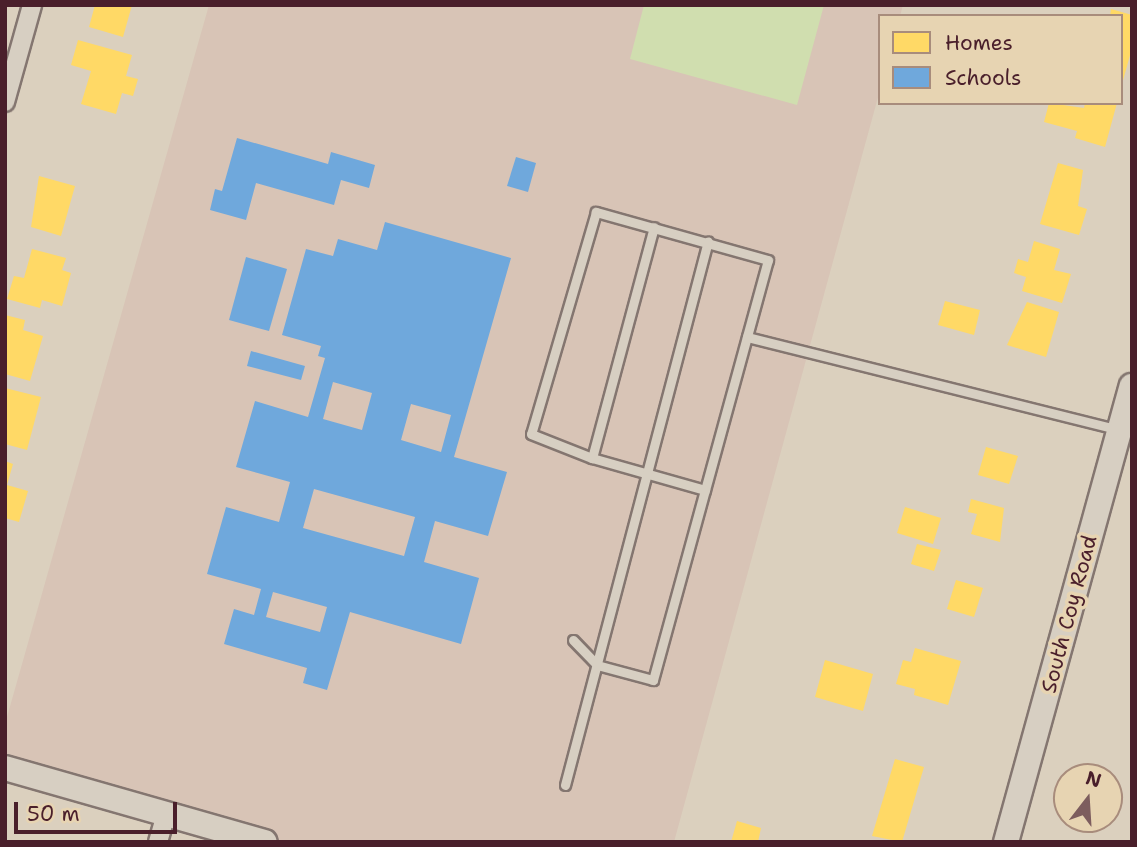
<!DOCTYPE html>
<html>
<head>
<meta charset="utf-8">
<style>
	body { margin:0 }
	#map { position:relative; width:1137px; height:847px; overflow:hidden; background:#dbd0be; font-family:"Shantell Sans",sans-serif }
	div>[style] { position:absolute }
	[style*='--x'] { left:calc(var(--x)*1px); top:calc(var(--y)*1px); width:calc(var(--w)*1px); rotate:calc(var(--a)*1deg) }
	.built>* { inset:0; background:#d8c4b6 }
	.green>* { inset:0; background:#d0deaf }
	.homes>* { inset:0; background:#ffd966 }
	.schools>* { inset:0; background:#6fa8dc }
	.roads { filter:drop-shadow(2px 0 #847670) drop-shadow(-2px 0 #847670) drop-shadow(0 2px #847670) drop-shadow(0 -2px #847670) }
	.lane>* { height:9px; margin:-4.5px; padding:0 4.5px; transform-origin:4.5px; border-radius:4.5px; background:#d7cfc2 }
	.street>* { height:18px; margin:-9px; padding:0 9px; transform-origin:9px; border-radius:9px; background:#d7cfc2 }
	.secondary>* { height:24px; margin:-12px; padding:0 12px; transform-origin:12px; border-radius:12px; background:#d7cfc2 }
	span { translate:-50% -50%; white-space:nowrap; text-align:center; line-height:1.15; -webkit-text-stroke:7px #e7d4b2; paint-order:stroke }
	.street-label { font-size:21px; color:#4a1f2b }
	.frame { position:absolute; inset:0; border:7px solid #4a1f2b; pointer-events:none }
	.legend { position:absolute; left:878px; top:14px; width:245px; height:91px; box-sizing:border-box; background:#e7d4b2; border:2px solid #a88c7c; margin:0; padding:9px 12px; list-style:none; font-size:21px; color:#4a1f2b }
	.legend li { display:flex; align-items:center; gap:14px; height:35px }
	.legend b { width:35px; border:2px solid #a88c7c }
	.north { position:absolute; left:1053px; top:763px; width:70px; height:70px; box-sizing:border-box; background:#e7d4b2; border:2px solid #a88c7c; border-radius:50%; rotate:17deg; font-size:19px; font-weight:700; line-height:28px; text-align:center; color:#4a1f2b }
	.north::after { content:''; display:block; margin:auto; width:24px; height:32px; background:#7d5d5e; clip-path:polygon(50% 0,100% 100%,50% 72%,0 100%) }
	.scale { position:absolute; left:14px; top:802px; width:163px; height:32px; box-sizing:border-box; border:4px solid #4a1f2b; border-top:0; padding-left:9px; font-size:21px; line-height:24px; white-space:nowrap; color:#4a1f2b; -webkit-text-stroke:5px #e7d4b2; paint-order:stroke }
</style>
</head>
<body>
<div id="map">
	<div class="built">
		<div style="clip-path:polygon(209px 5px,903px 5px,900px 16px,880px 16px,880px 90px,674px 842px,265px 842px,5px 768px,5px 724px)"></div>
	</div>
	<div class="green">
		<div style="clip-path:polygon(644px 5px,824px 5px,797px 105px,630px 59px)"></div>
	</div>
	<div class="homes">
		<div style="clip-path:polygon(95px 5px,132px 5px,123px 37px,89px 27px)"></div>
		<div style="clip-path:polygon(1111px 9px,1132px 15px,1132px 48px,1122px 84px,1121px 16px,1110px 16px)"></div>
		<div style="clip-path:polygon(78px 40px,132px 55px,126px 76px,138px 79px,133px 96px,122px 93px,116px 114px,81px 104px,91px 71px,71px 65px)"></div>
		<div style="clip-path:polygon(1049px 103px,1084px 108px,1085px 103px,1117px 103px,1105px 147px,1075px 138px,1077px 131px,1044px 122px)"></div>
		<div style="clip-path:polygon(1058px 163px,1083px 170px,1078px 206px,1087px 209px,1079px 235px,1040px 224px)"></div>
		<div style="clip-path:polygon(39px 176px,75px 186px,61px 236px,31px 227px)"></div>
		<div style="clip-path:polygon(1034px 241px,1060px 249px,1054px 270px,1071px 274px,1062px 303px,1022px 291px,1026px 277px,1014px 273px,1018px 259px,1028px 262px)"></div>
		<div style="clip-path:polygon(32px 249px,66px 258px,62px 270px,71px 273px,62px 306px,42px 300px,40px 308px,7px 299px,14px 276px,24px 278px)"></div>
		<div style="clip-path:polygon(945px 301px,980px 310px,974px 335px,938px 325px)"></div>
		<div style="clip-path:polygon(1027px 302px,1059px 312px,1046px 357px,1007px 345px)"></div>
		<div style="clip-path:polygon(5px 315px,25px 320px,23px 330px,43px 336px,30px 381px,5px 374px)"></div>
		<div style="clip-path:polygon(5px 388px,41px 397px,27px 450px,5px 444px)"></div>
		<div style="clip-path:polygon(986px 447px,1018px 456px,1009px 484px,978px 475px)"></div>
		<div style="clip-path:polygon(5px 461px,13px 464px,7px 485px,28px 491px,19px 522px,5px 518px)"></div>
		<div style="clip-path:polygon(971px 499px,1004px 508px,1000px 542px,971px 534px,977px 514px,968px 512px)"></div>
		<div style="clip-path:polygon(905px 507px,941px 518px,933px 544px,897px 533px)"></div>
		<div style="clip-path:polygon(917px 544px,941px 550px,934px 571px,911px 564px)"></div>
		<div style="clip-path:polygon(956px 580px,983px 588px,974px 617px,947px 609px)"></div>
		<div style="clip-path:polygon(915px 648px,961px 661px,948px 705px,914px 695px,915px 689px,896px 684px,903px 660px,911px 662px)"></div>
		<div style="clip-path:polygon(825px 660px,873px 674px,863px 711px,815px 697px)"></div>
		<div style="clip-path:polygon(895px 759px,924px 767px,902px 842px,872px 836px)"></div>
		<div style="clip-path:polygon(737px 821px,761px 828px,758px 842px,731px 842px)"></div>
	</div>
	<div class="schools">
		<div style="clip-path:polygon(237px 138px,328px 164px,331px 152px,375px 165px,369px 188px,341px 180px,334px 205px,256px 183px,246px 220px,210px 210px,215px 189px,222px 191px)"></div>
		<div style="clip-path:polygon(516px 157px,536px 163px,528px 192px,507px 186px)"></div>
		<div style="clip-path:polygon(evenodd,385px 222px,511px 258px,454px 457px,507px 472px,488px 536px,435px 521px,424px 562px,479px 578px,461px 644px,350px 612px,327px 690px,303px 683px,307px 668px,224px 644px,234px 609px,254px 615px,261px 589px,207px 574px,226px 507px,279px 522px,290px 482px,236px 467px,255px 401px,308px 417px,325px 358px,318px 356px,321px 346px,282px 335px,306px 249px,333px 256px,338px 239px,377px 250px,385px 222px,333px 382px,372px 393px,362px 430px,323px 419px,333px 382px,385px 222px,411px 404px,451px 415px,441px 452px,401px 440px,411px 404px,385px 222px,314px 489px,415px 517px,404px 556px,303px 528px,314px 489px,385px 222px,273px 592px,327px 607px,320px 632px,266px 617px,273px 592px)"></div>
		<div style="clip-path:polygon(246px 257px,287px 269px,269px 331px,229px 320px)"></div>
		<div style="clip-path:polygon(251px 351px,305px 366px,301px 380px,247px 366px)"></div>
	</div>
	<div class="roads">
		<div class="lane">
			<div style="--x:747;--y:337;--w:383;--a:14"></div>
			<div style="--x:592;--y:458;--w:239;--a:-75"></div>
			<div style="--x:573;--y:640;--w:35;--a:46"></div>
			<div style="--x:597;--y:665;--w:58;--a:15"></div>
			<div style="--x:653;--y:680;--w:197;--a:-74.7"></div>
			<div style="--x:705;--y:490;--w:238;--a:-74.7"></div>
			<div style="--x:768;--y:260;--w:179;--a:-164.4"></div>
			<div style="--x:596;--y:212;--w:231;--a:106.3"></div>
			<div style="--x:531;--y:434;--w:66;--a:21.5"></div>
			<div style="--x:592;--y:458;--w:117;--a:15.8"></div>
			<div style="--x:565;--y:785;--w:562;--a:-75.27"></div>
		</div>
		<div class="street">
			<div style="--x:5;--y:102;--w:101;--a:-74.4"></div>
			<div style="--x:158;--y:842;--w:29;--a:-74"></div>
		</div>
		<div class="secondary">
			<div style="--x:5;--y:768;--w:270;--a:15.9"></div>
			<div style="--x:1006;--y:842;--w:473;--a:-74.6"></div>
		</div>
	</div>
	<div class="street-label">
		<span style="left:1069px;top:614px;rotate:-75deg">South Coy Road</span>
	</div>
	<div class="frame"></div>
	<ul class="legend">
	<li><b style="height:19px;background:#ffd966"></b>Homes</li>
	<li><b style="height:19px;background:#6fa8dc"></b>Schools</li>
	</ul>
	<div class="north">N</div>
	<div class="scale">50 m</div>
</div>
</body>
</html>
